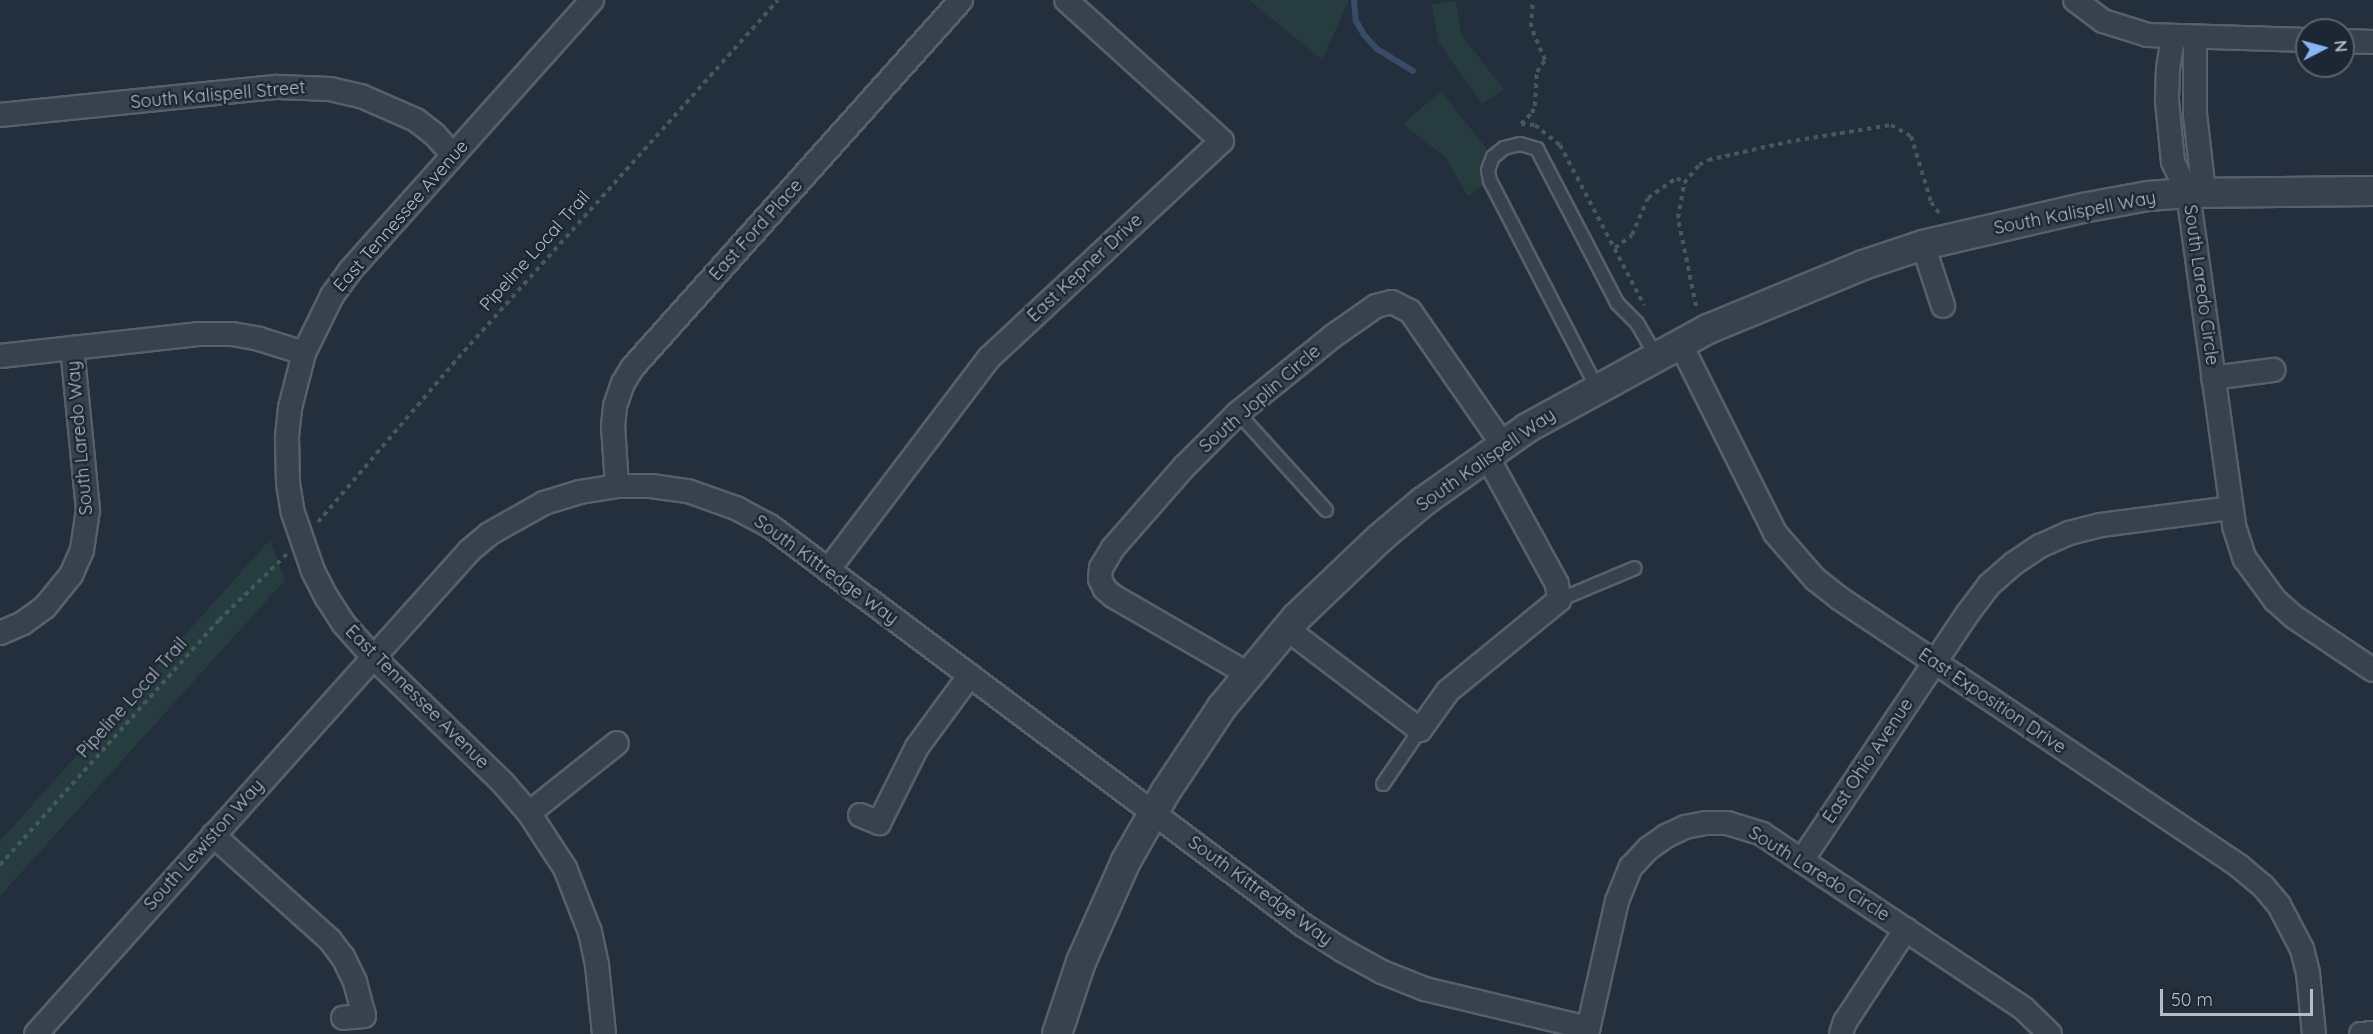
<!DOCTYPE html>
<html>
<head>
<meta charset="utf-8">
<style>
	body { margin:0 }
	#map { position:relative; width:2373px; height:1034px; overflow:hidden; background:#242f3e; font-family:Quicksand,sans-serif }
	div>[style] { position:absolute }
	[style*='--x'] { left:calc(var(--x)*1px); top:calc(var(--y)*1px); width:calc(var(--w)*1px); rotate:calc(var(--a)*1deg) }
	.green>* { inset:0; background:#263c3f }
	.stream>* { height:6px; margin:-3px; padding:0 3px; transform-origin:3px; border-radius:3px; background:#394c67 }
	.path>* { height:4px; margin-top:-2px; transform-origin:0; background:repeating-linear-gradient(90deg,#44595c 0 4.5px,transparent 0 9px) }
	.roads { filter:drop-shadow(2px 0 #565f6c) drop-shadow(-2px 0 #565f6c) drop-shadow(0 2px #565f6c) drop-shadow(0 -2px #565f6c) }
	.service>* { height:12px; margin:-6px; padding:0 6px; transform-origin:6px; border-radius:6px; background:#38414e }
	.minor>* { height:22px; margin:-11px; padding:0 11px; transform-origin:11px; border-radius:11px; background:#38414e }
	.tertiary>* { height:28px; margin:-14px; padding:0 14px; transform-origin:14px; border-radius:14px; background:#38414e }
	span { translate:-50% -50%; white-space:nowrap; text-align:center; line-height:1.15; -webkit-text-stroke:5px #1d2633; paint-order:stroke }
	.street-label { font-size:18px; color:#b4bcc9 }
	.north { position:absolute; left:2295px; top:18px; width:60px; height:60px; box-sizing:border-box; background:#1d2633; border:2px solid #59626f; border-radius:50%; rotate:84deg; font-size:16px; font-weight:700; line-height:24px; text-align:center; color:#b4bcc9 }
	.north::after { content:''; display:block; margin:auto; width:21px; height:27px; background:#8ab4f8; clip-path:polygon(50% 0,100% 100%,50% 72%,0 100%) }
	.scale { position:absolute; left:2160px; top:989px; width:153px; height:27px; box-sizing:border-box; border:3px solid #b4bcc9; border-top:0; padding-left:8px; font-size:18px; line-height:21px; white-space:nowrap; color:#b4bcc9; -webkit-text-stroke:4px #1d2633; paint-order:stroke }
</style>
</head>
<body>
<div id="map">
	<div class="green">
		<div style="clip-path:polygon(1249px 0,1349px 0,1322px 60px)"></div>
		<div style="clip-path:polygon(1456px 1px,1461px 34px,1504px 90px,1482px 104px,1439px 43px,1432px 5px)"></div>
		<div style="clip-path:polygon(1441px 91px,1493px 157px,1490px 180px,1468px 196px,1446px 158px,1403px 124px)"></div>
		<div style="clip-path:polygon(270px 540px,285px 580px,0 896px,0 841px)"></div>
	</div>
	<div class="stream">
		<div style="--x:1354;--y:0;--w:21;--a:85"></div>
		<div style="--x:1356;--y:21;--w:16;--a:60"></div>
		<div style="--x:1364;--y:35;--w:19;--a:47"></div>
		<div style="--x:1377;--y:49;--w:42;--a:31.4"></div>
	</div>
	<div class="path">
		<div style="--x:1521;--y:124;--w:14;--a:4"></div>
		<div style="--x:1535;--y:125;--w:32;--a:39"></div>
		<div style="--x:1560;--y:145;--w:181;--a:62.3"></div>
		<div style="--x:1521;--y:124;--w:16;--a:-45"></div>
		<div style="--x:1532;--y:113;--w:8;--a:-67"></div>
		<div style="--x:1535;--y:106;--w:34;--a:-87"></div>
		<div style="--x:1537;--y:72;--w:14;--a:-56"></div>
		<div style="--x:1545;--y:60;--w:36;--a:-113"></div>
		<div style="--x:1531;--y:27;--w:27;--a:-86"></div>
		<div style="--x:1615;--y:248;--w:21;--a:-37"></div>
		<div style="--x:1632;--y:235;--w:40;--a:-66.6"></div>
		<div style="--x:1648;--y:198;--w:35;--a:-35"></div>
		<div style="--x:1677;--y:178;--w:9;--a:36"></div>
		<div style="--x:1696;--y:306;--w:90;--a:-101.6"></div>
		<div style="--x:1678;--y:218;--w:36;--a:-80"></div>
		<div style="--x:1684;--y:183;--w:23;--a:-50"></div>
		<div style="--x:1699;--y:165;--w:10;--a:-29"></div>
		<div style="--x:1708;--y:160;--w:81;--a:-12.8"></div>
		<div style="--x:1787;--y:142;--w:105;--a:-9.3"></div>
		<div style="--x:1891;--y:125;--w:23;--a:29"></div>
		<div style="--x:1911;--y:136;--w:69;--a:73.1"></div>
		<div style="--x:1931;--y:202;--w:14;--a:54"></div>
		<div style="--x:318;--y:522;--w:216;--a:-49.5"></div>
		<div style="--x:458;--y:358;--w:480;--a:-48.2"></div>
		<div style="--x:0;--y:865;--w:329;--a:-48.2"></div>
		<div style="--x:219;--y:620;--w:95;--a:-44.1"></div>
	</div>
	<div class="roads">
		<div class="service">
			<div style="--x:1597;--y:388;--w:233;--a:-117.3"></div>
			<div style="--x:1490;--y:181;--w:11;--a:-100"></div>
			<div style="--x:1488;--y:170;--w:14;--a:-69"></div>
			<div style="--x:1493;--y:157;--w:14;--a:-39"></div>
			<div style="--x:1504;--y:148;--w:16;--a:-14"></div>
			<div style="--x:1520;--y:144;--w:18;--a:16"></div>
			<div style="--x:1537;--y:149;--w:174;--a:62.5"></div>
			<div style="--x:1617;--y:303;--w:28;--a:45"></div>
			<div style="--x:1637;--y:323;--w:38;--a:60"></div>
			<div style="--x:1238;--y:413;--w:131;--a:47.8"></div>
			<div style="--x:1559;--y:600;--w:82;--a:-22.8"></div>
			<div style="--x:1383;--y:784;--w:65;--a:-55.6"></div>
		</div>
		<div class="minor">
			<div style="--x:592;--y:0;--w:363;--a:131.8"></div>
			<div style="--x:350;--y:271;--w:31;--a:126"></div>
			<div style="--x:332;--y:296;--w:64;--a:116.2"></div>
			<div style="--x:304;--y:353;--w:57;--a:104.3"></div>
			<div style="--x:290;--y:408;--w:30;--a:96"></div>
			<div style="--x:287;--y:438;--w:45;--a:88.7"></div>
			<div style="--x:288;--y:483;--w:30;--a:81"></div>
			<div style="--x:293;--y:513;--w:61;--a:71"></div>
			<div style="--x:313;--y:571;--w:30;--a:63"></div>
			<div style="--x:327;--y:598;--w:30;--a:57"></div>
			<div style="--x:343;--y:623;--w:45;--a:48.6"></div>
			<div style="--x:373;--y:657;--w:181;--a:44.1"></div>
			<div style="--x:503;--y:783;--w:40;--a:49"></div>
			<div style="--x:529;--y:813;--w:66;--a:56.8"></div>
			<div style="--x:565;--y:868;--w:69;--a:68.7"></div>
			<div style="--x:590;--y:932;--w:34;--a:78"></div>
			<div style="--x:597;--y:965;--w:69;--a:84.2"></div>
			<div style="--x:2075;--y:0;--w:35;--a:37"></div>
			<div style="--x:2103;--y:21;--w:47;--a:17.3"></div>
			<div style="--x:2148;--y:35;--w:159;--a:1.8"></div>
			<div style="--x:2173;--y:37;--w:32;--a:99"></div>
			<div style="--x:2168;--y:69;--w:32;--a:92"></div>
			<div style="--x:2167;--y:101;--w:61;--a:84.4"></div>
			<div style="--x:2173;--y:162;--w:34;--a:64"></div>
			<div style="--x:2188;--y:193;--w:336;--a:82.1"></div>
			<div style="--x:2234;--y:526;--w:35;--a:72"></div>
			<div style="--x:2245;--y:559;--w:51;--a:53.8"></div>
			<div style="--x:2275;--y:600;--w:25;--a:42"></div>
			<div style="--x:2294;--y:617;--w:95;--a:33.9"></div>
			<div style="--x:2195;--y:37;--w:77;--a:90"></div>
			<div style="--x:2195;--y:114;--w:80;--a:83.5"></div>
			<div style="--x:2343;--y:41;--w:30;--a:2"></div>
			<div style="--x:0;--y:115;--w:279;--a:-5.8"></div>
			<div style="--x:278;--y:87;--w:52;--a:2.2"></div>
			<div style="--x:330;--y:89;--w:32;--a:13"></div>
			<div style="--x:361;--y:96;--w:60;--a:23.6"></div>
			<div style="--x:416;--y:120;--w:24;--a:38"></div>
			<div style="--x:435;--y:135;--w:27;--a:48"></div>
			<div style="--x:1923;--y:245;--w:64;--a:71.8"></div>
			<div style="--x:1680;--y:343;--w:212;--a:63.4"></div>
			<div style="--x:1775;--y:533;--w:61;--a:49"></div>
			<div style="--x:1815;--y:579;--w:31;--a:38"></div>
			<div style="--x:1839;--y:598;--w:481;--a:33.8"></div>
			<div style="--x:2239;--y:866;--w:31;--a:40"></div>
			<div style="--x:2263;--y:886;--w:25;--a:50"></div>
			<div style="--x:2279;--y:905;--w:50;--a:62.4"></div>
			<div style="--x:2302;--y:949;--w:25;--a:76"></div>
			<div style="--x:2308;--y:973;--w:61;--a:84.4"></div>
			<div style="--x:0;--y:356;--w:199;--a:-6.3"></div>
			<div style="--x:198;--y:334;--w:34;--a:0"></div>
			<div style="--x:232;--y:334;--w:27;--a:10"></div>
			<div style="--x:259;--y:339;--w:47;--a:17.3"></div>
			<div style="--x:2213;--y:378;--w:61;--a:-7.6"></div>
			<div style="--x:617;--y:486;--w:60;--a:-93.8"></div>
			<div style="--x:613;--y:426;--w:20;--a:-84"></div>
			<div style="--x:615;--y:406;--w:24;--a:-71"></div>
			<div style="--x:623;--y:383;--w:19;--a:-58"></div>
			<div style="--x:633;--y:367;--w:492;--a:-48.2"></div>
			<div style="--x:828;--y:570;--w:266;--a:-52.8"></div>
			<div style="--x:989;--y:358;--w:318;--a:-43"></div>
			<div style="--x:1222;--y:141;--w:210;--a:-137.9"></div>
			<div style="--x:1287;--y:629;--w:167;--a:37.2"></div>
			<div style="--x:1420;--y:730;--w:48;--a:-54.3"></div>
			<div style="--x:1448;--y:691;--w:144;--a:-39.3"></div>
			<div style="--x:1559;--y:600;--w:16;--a:-97"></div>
			<div style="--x:1557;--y:584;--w:146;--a:-118.7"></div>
			<div style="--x:0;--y:633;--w:25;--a:-23"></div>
			<div style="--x:23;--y:623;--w:27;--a:-36"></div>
			<div style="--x:45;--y:607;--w:41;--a:-50.9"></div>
			<div style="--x:71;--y:575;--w:27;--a:-66"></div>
			<div style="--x:82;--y:550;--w:40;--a:-81.5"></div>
			<div style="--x:88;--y:510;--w:163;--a:-95.6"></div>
			<div style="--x:1248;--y:674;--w:156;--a:-150"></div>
			<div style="--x:1113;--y:596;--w:11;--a:-139"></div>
			<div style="--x:1105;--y:589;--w:11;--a:-117"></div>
			<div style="--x:1100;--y:579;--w:11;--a:-85"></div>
			<div style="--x:1101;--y:568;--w:23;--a:-59"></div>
			<div style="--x:1113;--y:548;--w:108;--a:-48.8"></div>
			<div style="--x:1184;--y:467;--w:76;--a:-45"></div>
			<div style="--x:1238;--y:413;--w:122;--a:-39"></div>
			<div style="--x:1333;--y:336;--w:52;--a:-34.9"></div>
			<div style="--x:1376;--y:306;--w:16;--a:-14"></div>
			<div style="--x:1392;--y:302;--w:20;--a:27"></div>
			<div style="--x:1410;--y:311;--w:163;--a:55.2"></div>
			<div style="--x:529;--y:813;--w:112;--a:-38.5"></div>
			<div style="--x:860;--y:815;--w:21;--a:23"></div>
			<div style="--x:879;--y:823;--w:85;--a:-63.4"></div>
			<div style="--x:917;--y:747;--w:89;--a:-53.6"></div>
			<div style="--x:213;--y:835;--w:157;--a:41.9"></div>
			<div style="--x:330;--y:940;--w:21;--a:53"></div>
			<div style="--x:343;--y:957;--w:28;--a:64"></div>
			<div style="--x:355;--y:982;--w:35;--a:75"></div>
			<div style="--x:364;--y:1016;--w:21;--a:175"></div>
			<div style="--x:1802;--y:860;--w:298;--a:-56.1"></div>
			<div style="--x:1968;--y:613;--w:35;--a:-53"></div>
			<div style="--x:1989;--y:585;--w:32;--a:-41"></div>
			<div style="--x:2013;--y:564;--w:32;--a:-34"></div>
			<div style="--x:2040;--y:546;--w:32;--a:-24"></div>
			<div style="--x:2069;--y:533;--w:33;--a:-14"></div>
			<div style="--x:2101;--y:525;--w:130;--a:-7.5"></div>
			<div style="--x:36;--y:1034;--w:649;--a:-48.12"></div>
			<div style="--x:469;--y:551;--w:26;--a:-40"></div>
			<div style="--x:489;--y:534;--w:63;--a:-29.4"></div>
			<div style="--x:544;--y:503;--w:38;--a:-17"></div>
			<div style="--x:580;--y:492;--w:37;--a:-9"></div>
			<div style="--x:617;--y:486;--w:34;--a:0"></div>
			<div style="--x:651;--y:486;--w:37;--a:8"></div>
			<div style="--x:688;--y:491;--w:51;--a:19.5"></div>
			<div style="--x:736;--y:508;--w:38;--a:28"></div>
			<div style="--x:770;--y:526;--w:666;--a:36.82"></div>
			<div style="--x:1303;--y:925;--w:46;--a:32.7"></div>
			<div style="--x:1342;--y:950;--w:46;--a:28.8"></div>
			<div style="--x:1382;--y:972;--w:46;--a:21.6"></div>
			<div style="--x:1425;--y:989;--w:168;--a:13.5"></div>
			<div style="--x:1587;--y:1034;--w:136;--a:-77.3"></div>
			<div style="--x:1617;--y:901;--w:37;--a:-68"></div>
			<div style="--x:1631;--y:867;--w:26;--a:-47"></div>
			<div style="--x:1649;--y:848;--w:21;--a:-35"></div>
			<div style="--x:1666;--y:836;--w:21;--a:-25"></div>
			<div style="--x:1685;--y:827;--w:21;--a:-11"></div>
			<div style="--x:1706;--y:823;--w:21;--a:0"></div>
			<div style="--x:1727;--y:823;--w:37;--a:17"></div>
			<div style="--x:1762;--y:834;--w:315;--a:33.7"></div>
			<div style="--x:2024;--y:1009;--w:36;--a:44"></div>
			<div style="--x:1841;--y:1034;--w:13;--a:-72"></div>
			<div style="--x:1845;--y:1022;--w:111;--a:-56.7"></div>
			<div style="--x:2361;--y:1034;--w:12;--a:-5"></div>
		</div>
		<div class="tertiary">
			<div style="--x:1057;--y:1034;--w:76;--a:-71.6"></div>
			<div style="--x:1081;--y:962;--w:111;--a:-66"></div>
			<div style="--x:1126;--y:861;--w:81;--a:-60.3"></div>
			<div style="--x:1166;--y:791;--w:101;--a:-56.3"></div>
			<div style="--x:1222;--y:707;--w:116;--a:-50.3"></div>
			<div style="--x:1296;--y:618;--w:116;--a:-43.6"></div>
			<div style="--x:1380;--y:538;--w:57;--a:-40.1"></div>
			<div style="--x:1424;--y:501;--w:126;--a:-35.3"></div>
			<div style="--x:1527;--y:428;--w:206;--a:-28.7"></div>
			<div style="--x:1708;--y:329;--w:168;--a:-22.4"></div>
			<div style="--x:1863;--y:265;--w:63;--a:-18.4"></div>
			<div style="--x:1923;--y:245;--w:169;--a:-13"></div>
			<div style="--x:2088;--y:207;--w:61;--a:-10.4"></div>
			<div style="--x:2148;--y:196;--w:40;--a:-4.3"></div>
			<div style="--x:2188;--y:193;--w:185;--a:-0.6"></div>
		</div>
	</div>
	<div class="street-label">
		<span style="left:218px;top:95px;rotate:-5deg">South Kalispell Street</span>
		<span style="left:2075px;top:213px;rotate:-11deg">South Kalispell Way</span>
		<span style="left:401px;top:216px;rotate:-49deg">East Tennessee Avenue</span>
		<span style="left:756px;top:230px;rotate:-48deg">East Ford Place</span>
		<span style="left:535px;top:251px;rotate:-48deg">Pipeline Local Trail</span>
		<span style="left:1085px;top:268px;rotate:-43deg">East Kepner Drive</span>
		<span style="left:2201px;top:285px;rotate:82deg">South Laredo Circle</span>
		<span style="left:1260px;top:399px;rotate:-41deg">South Joplin Circle</span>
		<span style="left:80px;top:438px;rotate:-95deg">South Laredo Way</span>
		<span style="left:1486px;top:460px;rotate:-35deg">South Kalispell Way</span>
		<span style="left:826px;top:570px;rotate:36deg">South Kittredge Way</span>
		<span style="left:417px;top:697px;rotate:45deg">East Tennessee Avenue</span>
		<span style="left:132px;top:698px;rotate:-48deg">Pipeline Local Trail</span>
		<span style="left:1992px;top:701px;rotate:34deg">East Exposition Drive</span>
		<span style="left:1868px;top:761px;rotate:-56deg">East Ohio Avenue</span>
		<span style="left:204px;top:845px;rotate:-48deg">South Lewiston Way</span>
		<span style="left:1819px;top:874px;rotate:32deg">South Laredo Circle</span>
		<span style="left:1260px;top:891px;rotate:36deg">South Kittredge Way</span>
	</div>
	<div class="north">N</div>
	<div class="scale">50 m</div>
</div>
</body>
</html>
